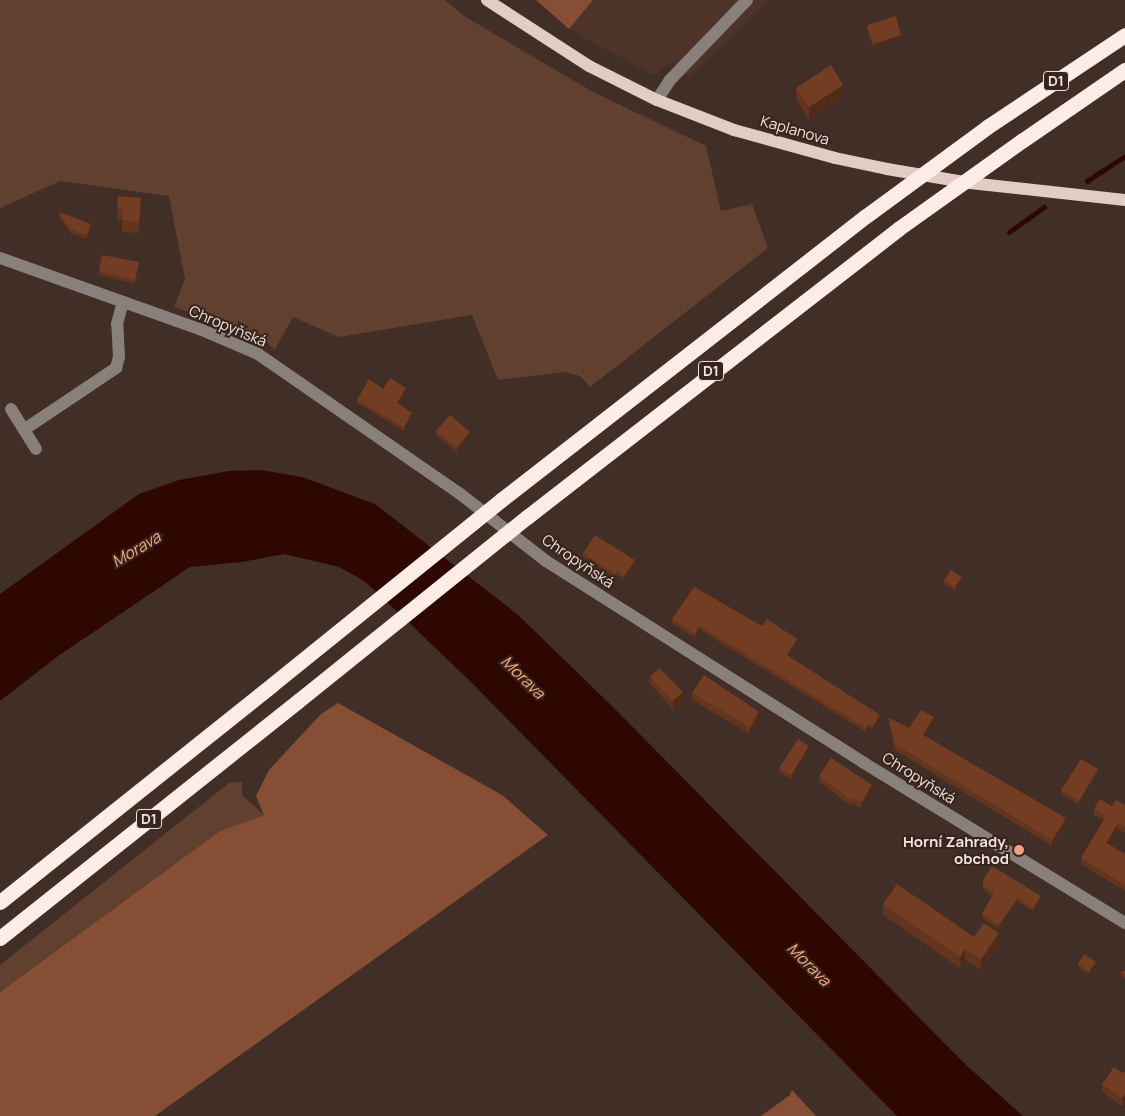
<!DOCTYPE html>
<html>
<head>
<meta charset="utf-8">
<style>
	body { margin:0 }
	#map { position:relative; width:1125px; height:1116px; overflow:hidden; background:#412e26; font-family:Manrope,sans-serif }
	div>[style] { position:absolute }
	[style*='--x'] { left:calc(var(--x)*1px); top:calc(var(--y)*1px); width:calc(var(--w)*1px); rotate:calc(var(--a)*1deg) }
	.built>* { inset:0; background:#4d3328 }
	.green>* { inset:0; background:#624030 }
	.forest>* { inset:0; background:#864e35 }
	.water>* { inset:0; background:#2e0800 }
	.stream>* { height:4.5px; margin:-2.25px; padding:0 2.25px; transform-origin:2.25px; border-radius:2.25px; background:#2e0800 }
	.minor>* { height:12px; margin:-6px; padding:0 6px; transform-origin:6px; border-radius:6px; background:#8a807b }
	.major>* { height:12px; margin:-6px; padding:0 6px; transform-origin:6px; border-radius:6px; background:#e2ccc3 }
	.highway>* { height:15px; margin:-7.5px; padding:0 7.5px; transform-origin:7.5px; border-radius:7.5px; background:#fdede6 }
	.highway-bridge>* { height:15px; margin:-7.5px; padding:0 7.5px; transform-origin:7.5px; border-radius:7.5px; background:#fdede6 }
	.wall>* { inset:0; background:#63341e }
	.shaded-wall>* { inset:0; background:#502b18 }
	.building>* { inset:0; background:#733d23 }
	.dots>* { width:14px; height:14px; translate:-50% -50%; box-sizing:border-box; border:2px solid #37241c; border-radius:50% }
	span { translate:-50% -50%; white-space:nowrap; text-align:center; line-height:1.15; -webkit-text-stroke:4px #37241c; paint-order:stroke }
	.shield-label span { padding:1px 4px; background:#37241c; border:1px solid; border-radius:4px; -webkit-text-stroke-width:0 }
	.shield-label { font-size:14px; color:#f1e4df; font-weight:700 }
	.street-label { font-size:15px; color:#f1e4df }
	.poi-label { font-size:15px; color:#f1e4df; font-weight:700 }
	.right { translate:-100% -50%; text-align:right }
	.water-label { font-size:16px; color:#fda780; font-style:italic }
</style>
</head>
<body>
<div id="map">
	<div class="built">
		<div style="clip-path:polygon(593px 0,769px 0,690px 77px,672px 62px,653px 75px,569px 29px)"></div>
	</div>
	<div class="green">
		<div style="clip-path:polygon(0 0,445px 0,464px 16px,593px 92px,706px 146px,721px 211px,752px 204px,768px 248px,590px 387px,580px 376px,565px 372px,498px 380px,472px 315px,339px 337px,293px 317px,275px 349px,241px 328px,174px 307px,185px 279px,169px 196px,60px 181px,0 208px)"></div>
		<div style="clip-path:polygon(242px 782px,242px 795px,264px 815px,220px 831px,0 992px,0 965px,229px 783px)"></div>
	</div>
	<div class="forest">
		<div style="clip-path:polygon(536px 0,593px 0,569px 29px)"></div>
		<div style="clip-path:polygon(338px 703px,502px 795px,548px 835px,155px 1116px,0 1116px,0 992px,220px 831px,264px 815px,256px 796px,269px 770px,321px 714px)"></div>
		<div style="clip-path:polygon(792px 1090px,816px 1116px,761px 1116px,790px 1095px)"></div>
	</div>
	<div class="water">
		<div style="clip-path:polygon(261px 470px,302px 477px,375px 504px,517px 614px,614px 708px,964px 1063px,1023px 1116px,897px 1116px,471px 682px,385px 600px,364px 581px,339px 567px,284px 554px,242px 562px,190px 567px,58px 656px,0 701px,0 594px,139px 494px,179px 480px,229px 471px)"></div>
	</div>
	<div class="stream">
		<div style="--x:1087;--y:181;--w:45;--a:-33.3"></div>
		<div style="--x:1009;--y:232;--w:43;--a:-35.5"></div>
	</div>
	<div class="minor">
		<div style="--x:657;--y:100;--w:24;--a:-57"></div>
		<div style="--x:670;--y:80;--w:111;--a:-46.1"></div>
		<div style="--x:0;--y:258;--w:214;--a:19.6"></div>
		<div style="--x:202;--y:330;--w:61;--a:23.2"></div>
		<div style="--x:258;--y:354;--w:244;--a:34.7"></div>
		<div style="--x:459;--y:493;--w:110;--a:38"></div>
		<div style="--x:546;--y:561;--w:377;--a:32.4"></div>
		<div style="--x:864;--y:763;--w:306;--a:31.5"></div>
		<div style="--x:11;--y:409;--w:47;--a:58"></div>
		<div style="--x:25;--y:429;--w:110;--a:-33.8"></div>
		<div style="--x:116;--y:368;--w:11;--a:-75"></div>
		<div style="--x:119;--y:357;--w:33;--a:-93"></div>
		<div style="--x:117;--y:324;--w:23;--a:-75"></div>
	</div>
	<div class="major">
		<div style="--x:487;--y:0;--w:121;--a:32.9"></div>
		<div style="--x:589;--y:66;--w:76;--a:26.6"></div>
		<div style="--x:657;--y:100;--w:83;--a:21.3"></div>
		<div style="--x:734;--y:130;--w:105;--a:15.5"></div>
		<div style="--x:835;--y:158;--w:53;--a:11.9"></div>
		<div style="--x:887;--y:169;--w:84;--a:9.6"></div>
		<div style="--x:970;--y:183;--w:156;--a:6.3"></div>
	</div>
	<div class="highway">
		<div style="--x:987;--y:127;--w:166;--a:-33.7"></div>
		<div style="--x:1023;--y:140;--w:124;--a:-34.5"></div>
		<div style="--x:501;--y:500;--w:462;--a:-37.9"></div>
		<div style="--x:527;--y:517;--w:470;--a:-37.8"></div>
		<div style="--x:0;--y:902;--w:349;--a:-38.6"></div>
		<div style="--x:0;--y:938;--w:381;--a:-38.5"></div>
	</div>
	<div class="highway-bridge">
		<div style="--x:866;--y:216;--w:150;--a:-36.3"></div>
		<div style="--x:898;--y:229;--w:153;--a:-35.5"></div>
		<div style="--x:273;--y:684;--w:293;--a:-38.9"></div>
		<div style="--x:298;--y:701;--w:294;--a:-38.8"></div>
	</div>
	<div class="wall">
		<div style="clip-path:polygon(867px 25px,901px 39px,873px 48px,867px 29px)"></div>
		<div style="clip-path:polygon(796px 88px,843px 96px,809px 119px,796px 99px)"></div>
		<div style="clip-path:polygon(117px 208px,141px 210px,139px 233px,122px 232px,122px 220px,117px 219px)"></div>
		<div style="clip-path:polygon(59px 212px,91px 227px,87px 239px,70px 233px,59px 215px)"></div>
		<div style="clip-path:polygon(139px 266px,135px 284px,99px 275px,99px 271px)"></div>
		<div style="clip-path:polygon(383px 389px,406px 392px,399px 404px,412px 416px,404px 431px,357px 403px,357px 400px)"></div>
		<div style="clip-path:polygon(436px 431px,470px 436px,457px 452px,436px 435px)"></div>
		<div style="clip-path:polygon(583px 553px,635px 564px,624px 580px,617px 574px,615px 577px,583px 557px)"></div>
		<div style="clip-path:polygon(944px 580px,962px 581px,955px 591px,944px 584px)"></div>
		<div style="clip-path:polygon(672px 619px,762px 626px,797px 643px,789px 656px,880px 718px,873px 730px,869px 727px,866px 732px,700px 630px,695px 638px,672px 623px)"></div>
		<div style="clip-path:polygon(650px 677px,683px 700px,673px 709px,650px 684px)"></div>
		<div style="clip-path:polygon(692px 693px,759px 719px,750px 734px,692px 700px)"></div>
		<div style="clip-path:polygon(889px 718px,909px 728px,934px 723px,926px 736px,1066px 824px,1052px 846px,895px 750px,889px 724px)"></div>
		<div style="clip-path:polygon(809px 750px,791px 779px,779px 772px,779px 768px)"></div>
		<div style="clip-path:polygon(1098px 773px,1079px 805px,1061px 794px,1061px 790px)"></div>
		<div style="clip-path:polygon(819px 776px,872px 790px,861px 808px,853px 803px,851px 806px,819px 782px)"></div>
		<div style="clip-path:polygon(1125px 805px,1125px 833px,1118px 829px,1109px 844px,1125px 854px,1125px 891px,1081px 864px,1081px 858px,1104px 820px,1094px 815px,1094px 809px)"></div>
		<div style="clip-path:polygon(983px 880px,1041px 900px,1033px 911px,1018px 902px,999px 929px,982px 918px,982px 914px,992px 896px,983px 889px)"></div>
		<div style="clip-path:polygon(883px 904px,974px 937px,999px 944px,981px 970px,965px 960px,960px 968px,883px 915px)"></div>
		<div style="clip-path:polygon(1078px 964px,1096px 966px,1089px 975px,1078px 967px)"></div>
		<div style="clip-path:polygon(1125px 971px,1125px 979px,1121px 976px,1121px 972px)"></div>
		<div style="clip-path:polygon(1125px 1071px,1125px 1101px,1122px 1106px,1102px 1092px,1102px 1084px,1123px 1073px)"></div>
	</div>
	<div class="shaded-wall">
		<div style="clip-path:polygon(901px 35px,901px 39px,873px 48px,873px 44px)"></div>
		<div style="clip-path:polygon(843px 85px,843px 96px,809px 119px,809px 107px)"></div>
		<div style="clip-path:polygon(141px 198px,141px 210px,139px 233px,139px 222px)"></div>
		<div style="clip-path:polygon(91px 224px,91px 227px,87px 239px,87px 235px)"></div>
		<div style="clip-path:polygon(139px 262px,139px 266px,135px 284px,135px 280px)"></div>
		<div style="clip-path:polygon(406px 388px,406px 392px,397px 407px,397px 403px)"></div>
		<div style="clip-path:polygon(412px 413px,412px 416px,404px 431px,404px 427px)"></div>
		<div style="clip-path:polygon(470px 432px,470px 436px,457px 452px,457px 448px)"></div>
		<div style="clip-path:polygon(635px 560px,635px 564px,624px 580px,624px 576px)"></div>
		<div style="clip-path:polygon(962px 577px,962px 581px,955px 591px,955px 587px)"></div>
		<div style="clip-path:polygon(700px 626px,700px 630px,695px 638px,695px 634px)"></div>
		<div style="clip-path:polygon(797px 639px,797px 643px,787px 659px,787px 655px)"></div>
		<div style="clip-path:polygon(683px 692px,683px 700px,673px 709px,673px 701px)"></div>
		<div style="clip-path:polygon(759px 712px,759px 719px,750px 734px,750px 727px)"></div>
		<div style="clip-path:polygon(880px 715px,880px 718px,873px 730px,873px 726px)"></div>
		<div style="clip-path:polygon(934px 717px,934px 723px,923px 741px,923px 735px)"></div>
		<div style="clip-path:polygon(869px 724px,869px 727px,866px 732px,866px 728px)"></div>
		<div style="clip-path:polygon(809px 746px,809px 750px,791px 779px,791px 775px)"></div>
		<div style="clip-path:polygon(1098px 769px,1098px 773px,1079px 805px,1079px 801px)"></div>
		<div style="clip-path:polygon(872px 785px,872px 790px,861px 808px,861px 803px)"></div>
		<div style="clip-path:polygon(1066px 818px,1066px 824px,1052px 846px,1052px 840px)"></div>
		<div style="clip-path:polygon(1118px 823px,1118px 829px,1106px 849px,1106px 843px)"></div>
		<div style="clip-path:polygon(1041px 896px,1041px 900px,1033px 911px,1033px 908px)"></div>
		<div style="clip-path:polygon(1018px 898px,1018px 902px,999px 929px,999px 925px)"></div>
		<div style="clip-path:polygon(999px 933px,999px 944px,981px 970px,981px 959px)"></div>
		<div style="clip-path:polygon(965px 949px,965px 960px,960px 968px,960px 957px)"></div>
		<div style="clip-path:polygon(1096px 962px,1096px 966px,1089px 975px,1089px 971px)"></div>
		<div style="clip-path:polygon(1125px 1094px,1125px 1101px,1122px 1106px,1122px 1098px)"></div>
	</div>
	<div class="building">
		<div style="clip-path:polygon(896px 16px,901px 35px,873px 44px,867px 25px)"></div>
		<div style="clip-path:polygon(831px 65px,843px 85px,809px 107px,796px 88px)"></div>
		<div style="clip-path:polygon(118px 196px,141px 198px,139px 222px,122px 220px,123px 209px,117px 208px)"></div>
		<div style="clip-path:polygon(59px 212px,91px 224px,87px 235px,70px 229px)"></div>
		<div style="clip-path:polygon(102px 255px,139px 262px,135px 280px,99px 271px)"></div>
		<div style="clip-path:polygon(390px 378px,406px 388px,397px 403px,412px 413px,404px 427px,357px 400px,369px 379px,383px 389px)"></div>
		<div style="clip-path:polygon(450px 415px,470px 432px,457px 448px,436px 431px)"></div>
		<div style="clip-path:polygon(595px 535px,635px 560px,624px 576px,617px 570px,615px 574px,583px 553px)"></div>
		<div style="clip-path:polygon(951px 570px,962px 577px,955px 587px,944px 580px)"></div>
		<div style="clip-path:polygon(694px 587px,762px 626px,767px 619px,797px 639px,787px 655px,880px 715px,873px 726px,869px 724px,866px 728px,700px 626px,695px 634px,672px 619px)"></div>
		<div style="clip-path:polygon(659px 668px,683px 692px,673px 701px,650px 677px)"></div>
		<div style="clip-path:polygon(704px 675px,759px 712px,750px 727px,692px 693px)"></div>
		<div style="clip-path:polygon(921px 710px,934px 717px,923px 735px,1066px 818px,1052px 840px,895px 744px,889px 718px,909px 728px)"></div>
		<div style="clip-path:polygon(798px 739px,809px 746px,791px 775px,779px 768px)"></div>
		<div style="clip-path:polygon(831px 758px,872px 785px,861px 803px,853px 797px,851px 800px,819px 776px)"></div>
		<div style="clip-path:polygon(1081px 759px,1098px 769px,1079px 801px,1061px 790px)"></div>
		<div style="clip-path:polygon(1100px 799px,1112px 806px,1116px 800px,1125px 805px,1125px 827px,1118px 823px,1106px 843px,1125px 854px,1125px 864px,1124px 866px,1125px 866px,1125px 885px,1081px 858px,1106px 816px,1094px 809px)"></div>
		<div style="clip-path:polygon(992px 866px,1041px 896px,1033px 908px,1018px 898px,999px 925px,982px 914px,994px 893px,983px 885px,983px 880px)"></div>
		<div style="clip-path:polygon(897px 884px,974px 937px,984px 923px,999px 933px,981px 959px,965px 949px,960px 957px,883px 904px)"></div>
		<div style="clip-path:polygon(1084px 954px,1096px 962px,1089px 971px,1078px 964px)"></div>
		<div style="clip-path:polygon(1125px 971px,1125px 975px,1121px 972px)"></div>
		<div style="clip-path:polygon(1114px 1067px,1123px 1073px,1125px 1071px,1125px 1094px,1122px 1098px,1102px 1084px)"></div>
	</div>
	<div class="dots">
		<div style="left:1019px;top:850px;background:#f1a17c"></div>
	</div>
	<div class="shield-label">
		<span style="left:1056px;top:81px">D1</span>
		<span style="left:711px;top:371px">D1</span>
		<span style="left:149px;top:819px">D1</span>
	</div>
	<div class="street-label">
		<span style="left:795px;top:130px;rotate:16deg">Kaplanova</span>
		<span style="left:228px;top:326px;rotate:23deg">Chropyňská</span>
		<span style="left:578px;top:561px;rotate:34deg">Chropyňská</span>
		<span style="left:919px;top:778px;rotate:32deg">Chropyňská</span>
	</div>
	<div class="poi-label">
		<span class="right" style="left:1009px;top:850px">Horní Zahrady,<br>obchod</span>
	</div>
	<div class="water-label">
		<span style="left:136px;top:549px;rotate:-31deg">Morava</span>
		<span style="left:523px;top:677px;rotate:44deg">Morava</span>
		<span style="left:809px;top:964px;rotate:45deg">Morava</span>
	</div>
</div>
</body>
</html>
